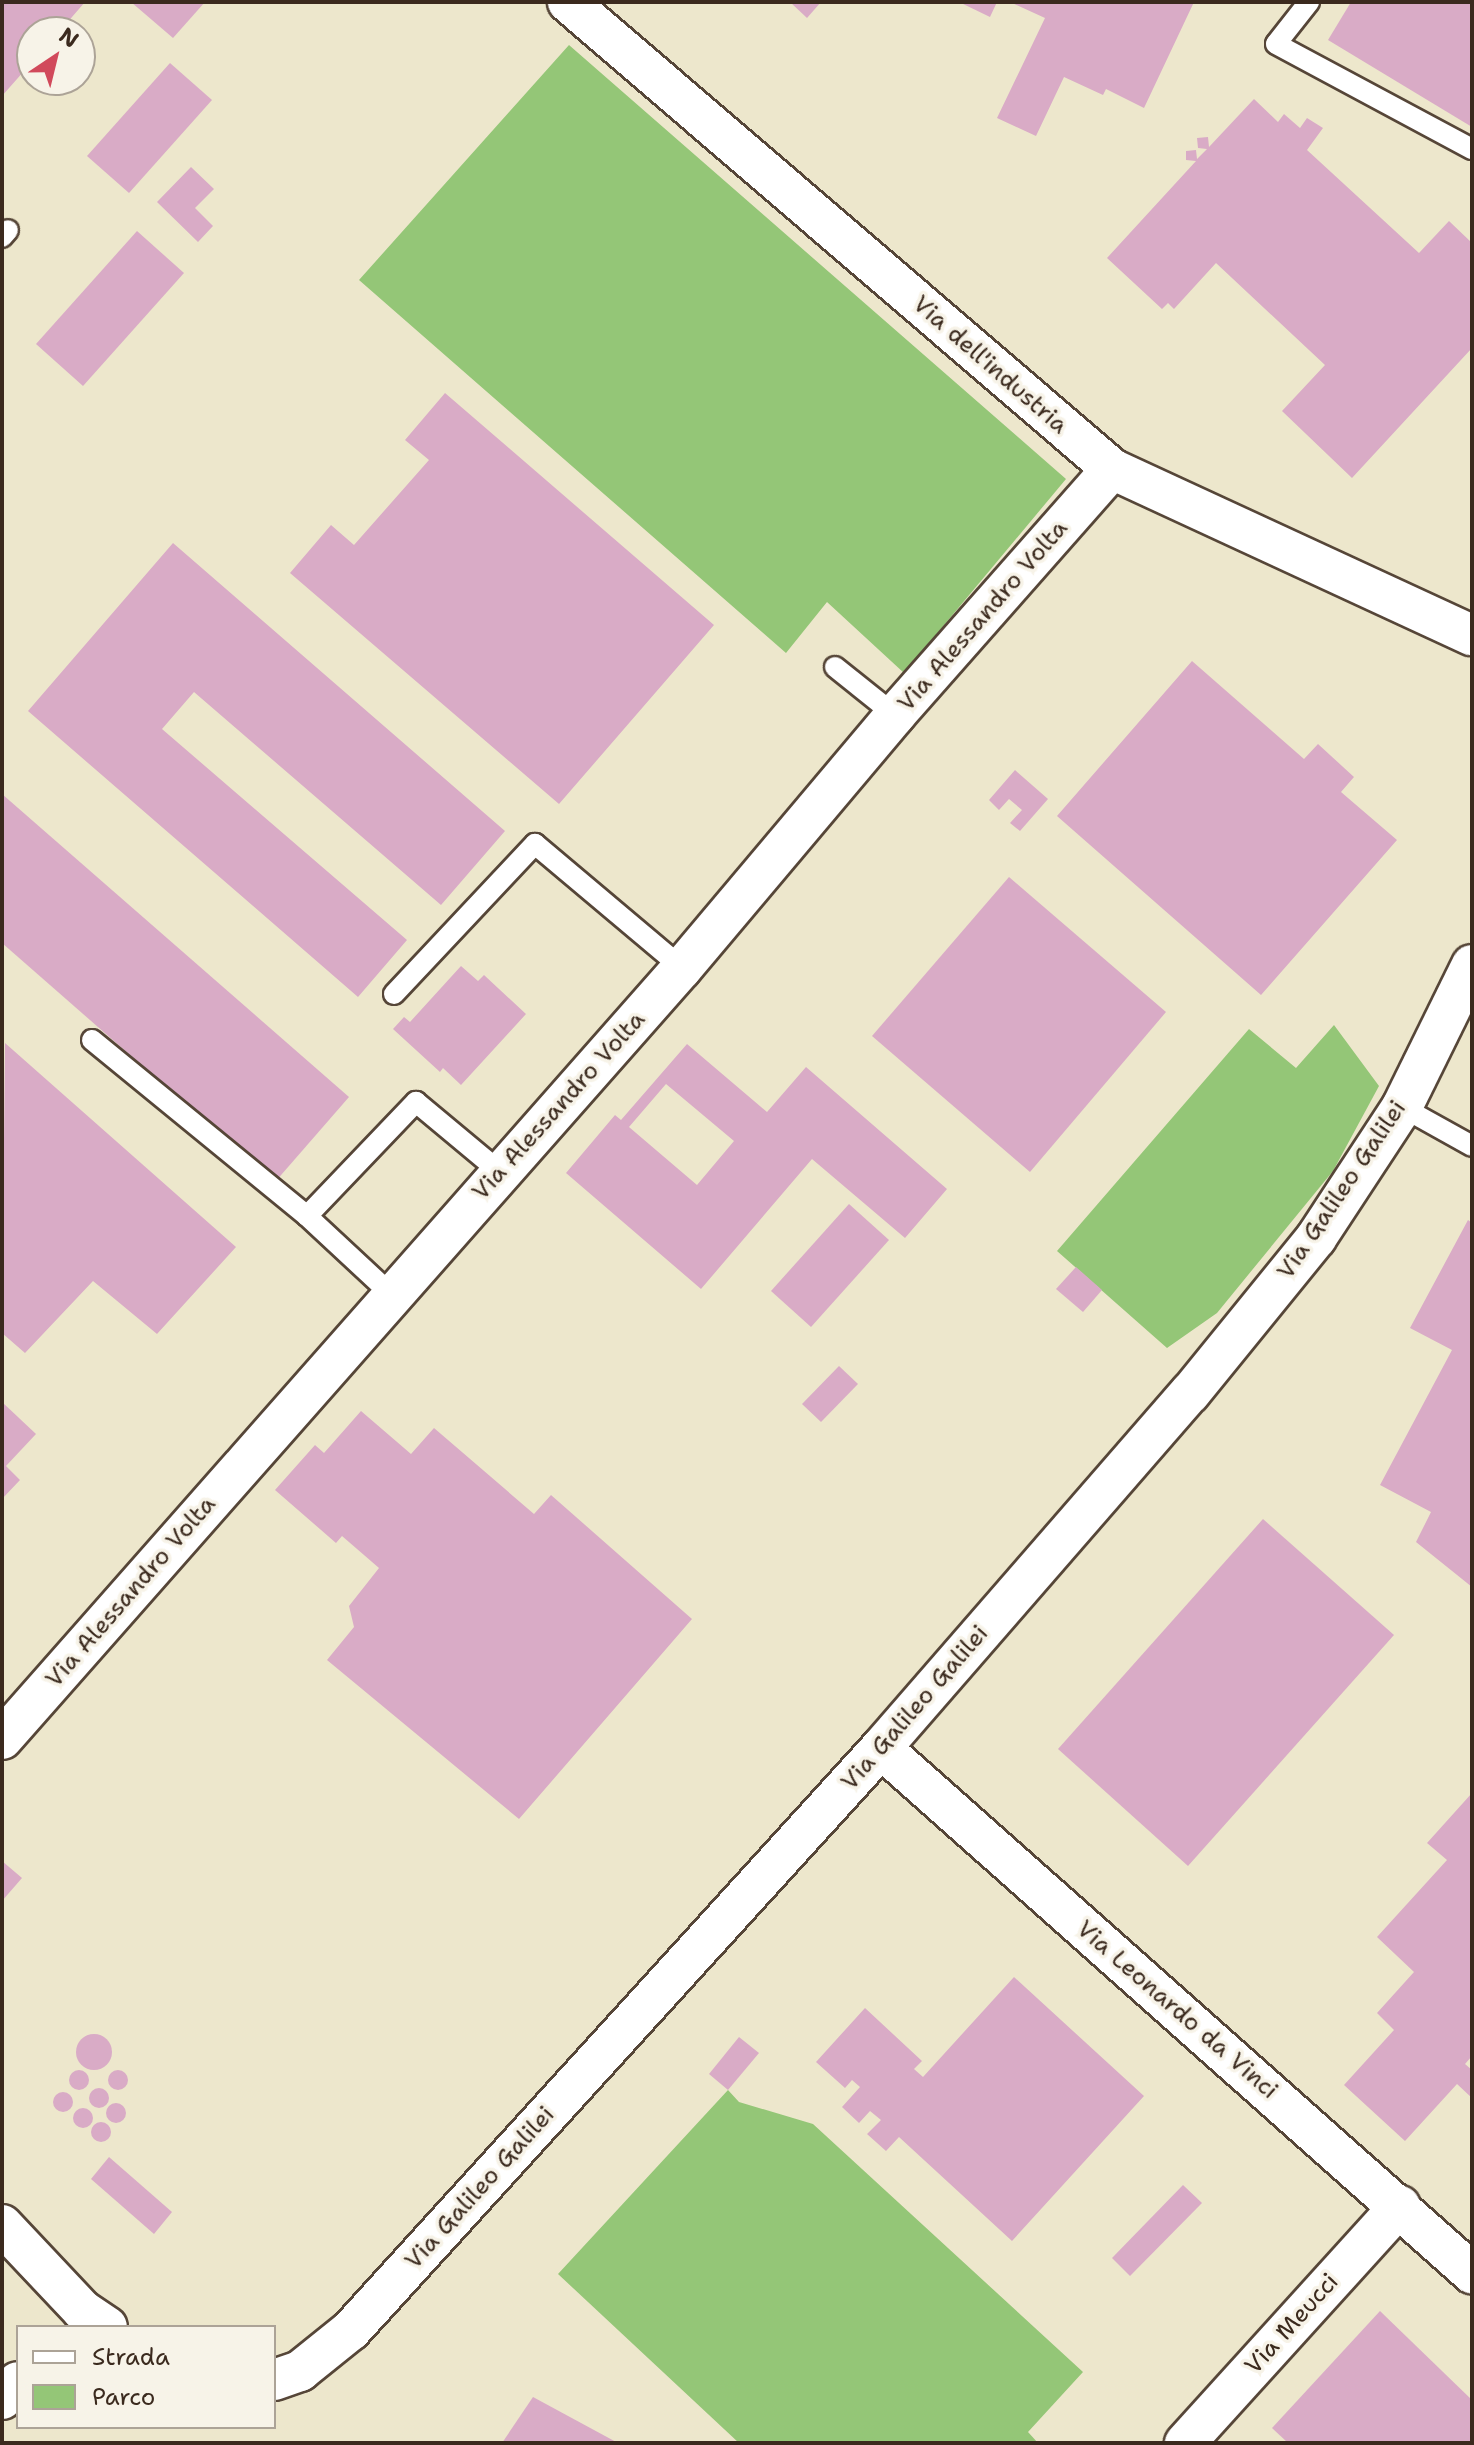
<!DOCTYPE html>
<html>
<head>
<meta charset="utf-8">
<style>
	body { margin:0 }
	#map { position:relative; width:1474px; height:2445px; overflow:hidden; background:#ede7cc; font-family:"Shantell Sans",sans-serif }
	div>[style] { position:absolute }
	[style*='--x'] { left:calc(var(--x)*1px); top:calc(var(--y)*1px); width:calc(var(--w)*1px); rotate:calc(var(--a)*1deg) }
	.green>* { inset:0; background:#94c677 }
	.building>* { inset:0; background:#d9abc6 }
	.round { border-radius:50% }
	.roads { filter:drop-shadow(2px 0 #564638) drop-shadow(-2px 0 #564638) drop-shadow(0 2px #564638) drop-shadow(0 -2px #564638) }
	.lane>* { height:20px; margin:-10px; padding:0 10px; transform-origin:10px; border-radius:10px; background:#fff }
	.street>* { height:40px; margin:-20px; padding:0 20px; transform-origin:20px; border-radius:20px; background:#fff }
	span { translate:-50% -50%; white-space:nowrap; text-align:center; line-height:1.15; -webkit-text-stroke:7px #f7f3e8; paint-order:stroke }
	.street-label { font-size:24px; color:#3b2a1e }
	.frame { position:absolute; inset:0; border:4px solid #3b2a1e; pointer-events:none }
	.legend { position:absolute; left:16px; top:2325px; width:260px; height:104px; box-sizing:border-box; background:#f7f3e8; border:2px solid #aca397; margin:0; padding:10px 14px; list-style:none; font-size:24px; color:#3b2a1e }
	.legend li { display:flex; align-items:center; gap:16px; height:40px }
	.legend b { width:40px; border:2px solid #aca397 }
	.north { position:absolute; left:16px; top:16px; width:80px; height:80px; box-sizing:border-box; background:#f7f3e8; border:2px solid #aca397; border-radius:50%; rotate:35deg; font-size:22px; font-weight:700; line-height:32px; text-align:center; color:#3b2a1e }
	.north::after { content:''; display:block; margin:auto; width:28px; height:36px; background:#d1495b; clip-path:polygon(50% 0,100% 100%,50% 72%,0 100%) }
</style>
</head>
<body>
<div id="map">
	<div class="green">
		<div style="clip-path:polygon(569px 45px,1066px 479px,904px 673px,827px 602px,786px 653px,359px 280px)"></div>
		<div style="clip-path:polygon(1334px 1025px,1379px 1086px,1333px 1171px,1217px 1313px,1167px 1348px,1057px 1251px,1249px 1029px,1296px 1068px)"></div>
		<div style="clip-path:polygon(728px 2090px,739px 2102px,813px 2124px,1083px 2372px,1028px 2432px,1038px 2443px,739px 2443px,558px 2274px)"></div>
	</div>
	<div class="building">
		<div style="clip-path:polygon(2px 2px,85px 2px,59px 32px,32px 32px,32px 62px,2px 96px)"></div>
		<div style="clip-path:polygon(131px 2px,205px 2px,173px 38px)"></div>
		<div style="clip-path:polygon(790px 2px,821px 2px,807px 18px)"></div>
		<div style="clip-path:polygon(959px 2px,997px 2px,990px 17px)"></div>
		<div style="clip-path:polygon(1010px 2px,1194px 2px,1144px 108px,1106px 89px,1103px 95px,1064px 77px,1036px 136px,997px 118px,1045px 18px)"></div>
		<div style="clip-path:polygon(1351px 2px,1472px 2px,1472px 127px,1328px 40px)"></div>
		<div style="clip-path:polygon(170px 63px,212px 100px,129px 193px,87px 156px)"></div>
		<div style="clip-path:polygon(1254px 99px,1278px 122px,1284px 114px,1300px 128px,1307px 118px,1323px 128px,1307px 150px,1419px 253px,1449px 221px,1472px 243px,1472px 348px,1352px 478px,1282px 411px,1325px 365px,1216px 263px,1174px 309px,1168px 303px,1162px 309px,1107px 258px,1196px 161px,1186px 160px,1186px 151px,1196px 150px,1197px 159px,1207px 149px,1198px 148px,1197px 138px,1208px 137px,1209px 147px)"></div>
		<div style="clip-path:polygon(191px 167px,214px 189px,195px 208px,213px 226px,198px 242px,157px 202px)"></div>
		<div style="clip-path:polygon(137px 231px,184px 273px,83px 386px,36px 344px)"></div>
		<div style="clip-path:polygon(445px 393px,714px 625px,559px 804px,290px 573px,331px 525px,354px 545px,429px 460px,405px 440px)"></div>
		<div style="clip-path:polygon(173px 543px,505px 831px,441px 905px,194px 692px,162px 729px,407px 940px,358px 997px,28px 711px)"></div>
		<div style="clip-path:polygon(1192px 661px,1304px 759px,1318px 744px,1354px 777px,1341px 792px,1397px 840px,1261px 995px,1057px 816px)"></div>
		<div style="clip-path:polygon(1015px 770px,1048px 799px,1020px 831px,1010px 823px,1022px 810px,1009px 799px,999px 810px,989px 800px)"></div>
		<div style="clip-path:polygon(2px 794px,349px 1097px,275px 1182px,2px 943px)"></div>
		<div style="clip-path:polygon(1009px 877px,1166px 1012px,1030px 1172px,872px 1036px)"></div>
		<div style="clip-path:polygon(461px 966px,478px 981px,484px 975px,526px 1014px,461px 1085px,443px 1068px,440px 1072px,393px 1029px,404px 1017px,410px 1022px)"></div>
		<div style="clip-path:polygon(5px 1043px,236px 1247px,157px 1334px,93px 1281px,25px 1353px,2px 1333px)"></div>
		<div style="clip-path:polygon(evenodd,687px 1044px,767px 1112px,806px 1067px,947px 1189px,905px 1238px,812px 1159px,701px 1289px,566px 1173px,615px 1115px,621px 1120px,687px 1044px,666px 1084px,734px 1141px,697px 1185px,629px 1127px,666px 1084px)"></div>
		<div style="clip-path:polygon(849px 1204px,889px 1240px,811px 1327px,771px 1291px)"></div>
		<div style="clip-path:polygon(1468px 1220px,1472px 1223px,1472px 1587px,1416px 1542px,1431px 1512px,1380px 1485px,1452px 1350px,1410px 1328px)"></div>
		<div style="clip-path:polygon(1076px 1267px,1102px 1290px,1083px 1312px,1056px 1289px)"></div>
		<div style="clip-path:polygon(839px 1366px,858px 1384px,821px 1422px,802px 1404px)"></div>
		<div style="clip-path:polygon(2px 1402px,36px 1434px,6px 1466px,20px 1480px,2px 1499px)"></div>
		<div style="clip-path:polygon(361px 1411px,411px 1454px,434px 1428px,534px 1514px,551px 1495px,692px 1619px,519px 1819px,327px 1660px,354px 1627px,349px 1606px,379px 1568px,342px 1536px,336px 1543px,275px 1490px,315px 1445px,324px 1453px)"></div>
		<div style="clip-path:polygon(1263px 1519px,1394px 1635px,1188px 1866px,1058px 1749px)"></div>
		<div style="clip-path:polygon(1472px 1793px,1472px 2056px,1465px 2064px,1472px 2070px,1472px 2098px,1457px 2084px,1405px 2141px,1344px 2085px,1394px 2030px,1377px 2013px,1414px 1972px,1377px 1937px,1447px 1860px,1427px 1843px)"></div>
		<div style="clip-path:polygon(2px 1861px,22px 1878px,2px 1901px)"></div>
		<div style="clip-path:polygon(1014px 1977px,1144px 2096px,1012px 2241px,899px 2137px,886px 2151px,867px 2134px,881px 2120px,870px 2111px,859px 2123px,842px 2107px,860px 2087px,852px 2080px,845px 2088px,816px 2062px,865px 2008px,922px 2061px,914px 2069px,923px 2077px)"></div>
		<div class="round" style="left:76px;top:2034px;width:36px;height:36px"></div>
		<div style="clip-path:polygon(739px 2037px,759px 2053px,728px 2090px,709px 2074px)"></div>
		<div class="round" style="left:69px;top:2070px;width:20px;height:20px"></div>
		<div class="round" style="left:108px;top:2070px;width:20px;height:20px"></div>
		<div class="round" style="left:89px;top:2088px;width:20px;height:20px"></div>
		<div class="round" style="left:53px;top:2092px;width:20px;height:20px"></div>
		<div class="round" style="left:106px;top:2103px;width:20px;height:20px"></div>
		<div class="round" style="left:73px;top:2108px;width:20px;height:20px"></div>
		<div class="round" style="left:91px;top:2122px;width:20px;height:20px"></div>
		<div style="clip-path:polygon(109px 2157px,172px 2212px,154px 2234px,91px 2179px)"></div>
		<div style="clip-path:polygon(1183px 2185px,1202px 2203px,1130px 2276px,1112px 2258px)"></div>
		<div style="clip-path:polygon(1380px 2311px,1472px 2400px,1472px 2443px,1288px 2443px,1272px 2428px)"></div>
		<div style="clip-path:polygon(533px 2397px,618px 2443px,502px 2443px)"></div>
	</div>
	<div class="roads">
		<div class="lane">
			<div style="--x:1309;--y:2;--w:53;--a:128.2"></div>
			<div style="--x:1276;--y:44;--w:222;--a:28.2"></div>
			<div style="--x:2;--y:237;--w:9;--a:-49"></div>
			<div style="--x:835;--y:667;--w:77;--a:38.7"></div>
			<div style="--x:394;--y:994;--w:206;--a:-46.8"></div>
			<div style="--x:535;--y:844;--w:192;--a:40.1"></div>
			<div style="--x:92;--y:1040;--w:278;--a:39.3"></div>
			<div style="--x:307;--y:1216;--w:158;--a:-46.3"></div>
			<div style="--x:416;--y:1102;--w:109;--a:39.8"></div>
			<div style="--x:1402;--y:1107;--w:80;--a:29.1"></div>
			<div style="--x:307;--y:1216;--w:116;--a:42.9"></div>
		</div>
		<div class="street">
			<div style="--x:568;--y:2;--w:717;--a:40.64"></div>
			<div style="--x:1112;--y:469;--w:396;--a:24.8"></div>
			<div style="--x:2;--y:1739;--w:1028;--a:-48.59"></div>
			<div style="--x:682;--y:968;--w:331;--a:-49.9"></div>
			<div style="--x:895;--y:715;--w:328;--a:-48.6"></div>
			<div style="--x:881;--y:1748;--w:791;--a:41.62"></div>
			<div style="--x:2;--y:2225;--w:117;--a:46.7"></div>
			<div style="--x:82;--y:2310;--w:30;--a:34"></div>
			<div style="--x:274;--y:2380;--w:28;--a:-19"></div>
			<div style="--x:300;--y:2371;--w:65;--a:-38.8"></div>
			<div style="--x:351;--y:2330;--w:787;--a:-47.68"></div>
			<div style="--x:881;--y:1748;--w:471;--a:-49"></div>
			<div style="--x:1190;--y:1393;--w:200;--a:-50.9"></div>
			<div style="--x:1316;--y:1238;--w:157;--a:-56.7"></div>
			<div style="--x:1402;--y:1107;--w:158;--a:-63.8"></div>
			<div style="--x:2;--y:2399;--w:23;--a:-47"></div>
			<div style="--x:1185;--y:2443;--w:320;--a:-47.8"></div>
		</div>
	</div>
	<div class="street-label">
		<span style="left:990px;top:365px;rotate:41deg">Via dell'industria</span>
		<span style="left:983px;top:616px;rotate:-49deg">Via Alessandro Volta</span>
		<span style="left:559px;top:1106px;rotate:-48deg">Via Alessandro Volta</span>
		<span style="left:1342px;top:1190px;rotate:-56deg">Via Galileo Galilei</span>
		<span style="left:131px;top:1592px;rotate:-49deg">Via Alessandro Volta</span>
		<span style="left:915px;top:1708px;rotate:-49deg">Via Galileo Galilei</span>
		<span style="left:1177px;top:2010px;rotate:41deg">Via Leonardo da Vinci</span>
		<span style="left:480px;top:2188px;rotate:-48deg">Via Galileo Galilei</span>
		<span style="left:1292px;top:2324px;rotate:-48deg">Via Meucci</span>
	</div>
	<div class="frame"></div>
	<ul class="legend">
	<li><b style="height:10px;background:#fff"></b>Strada</li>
	<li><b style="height:22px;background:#94c677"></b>Parco</li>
	</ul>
	<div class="north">N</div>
</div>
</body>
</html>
